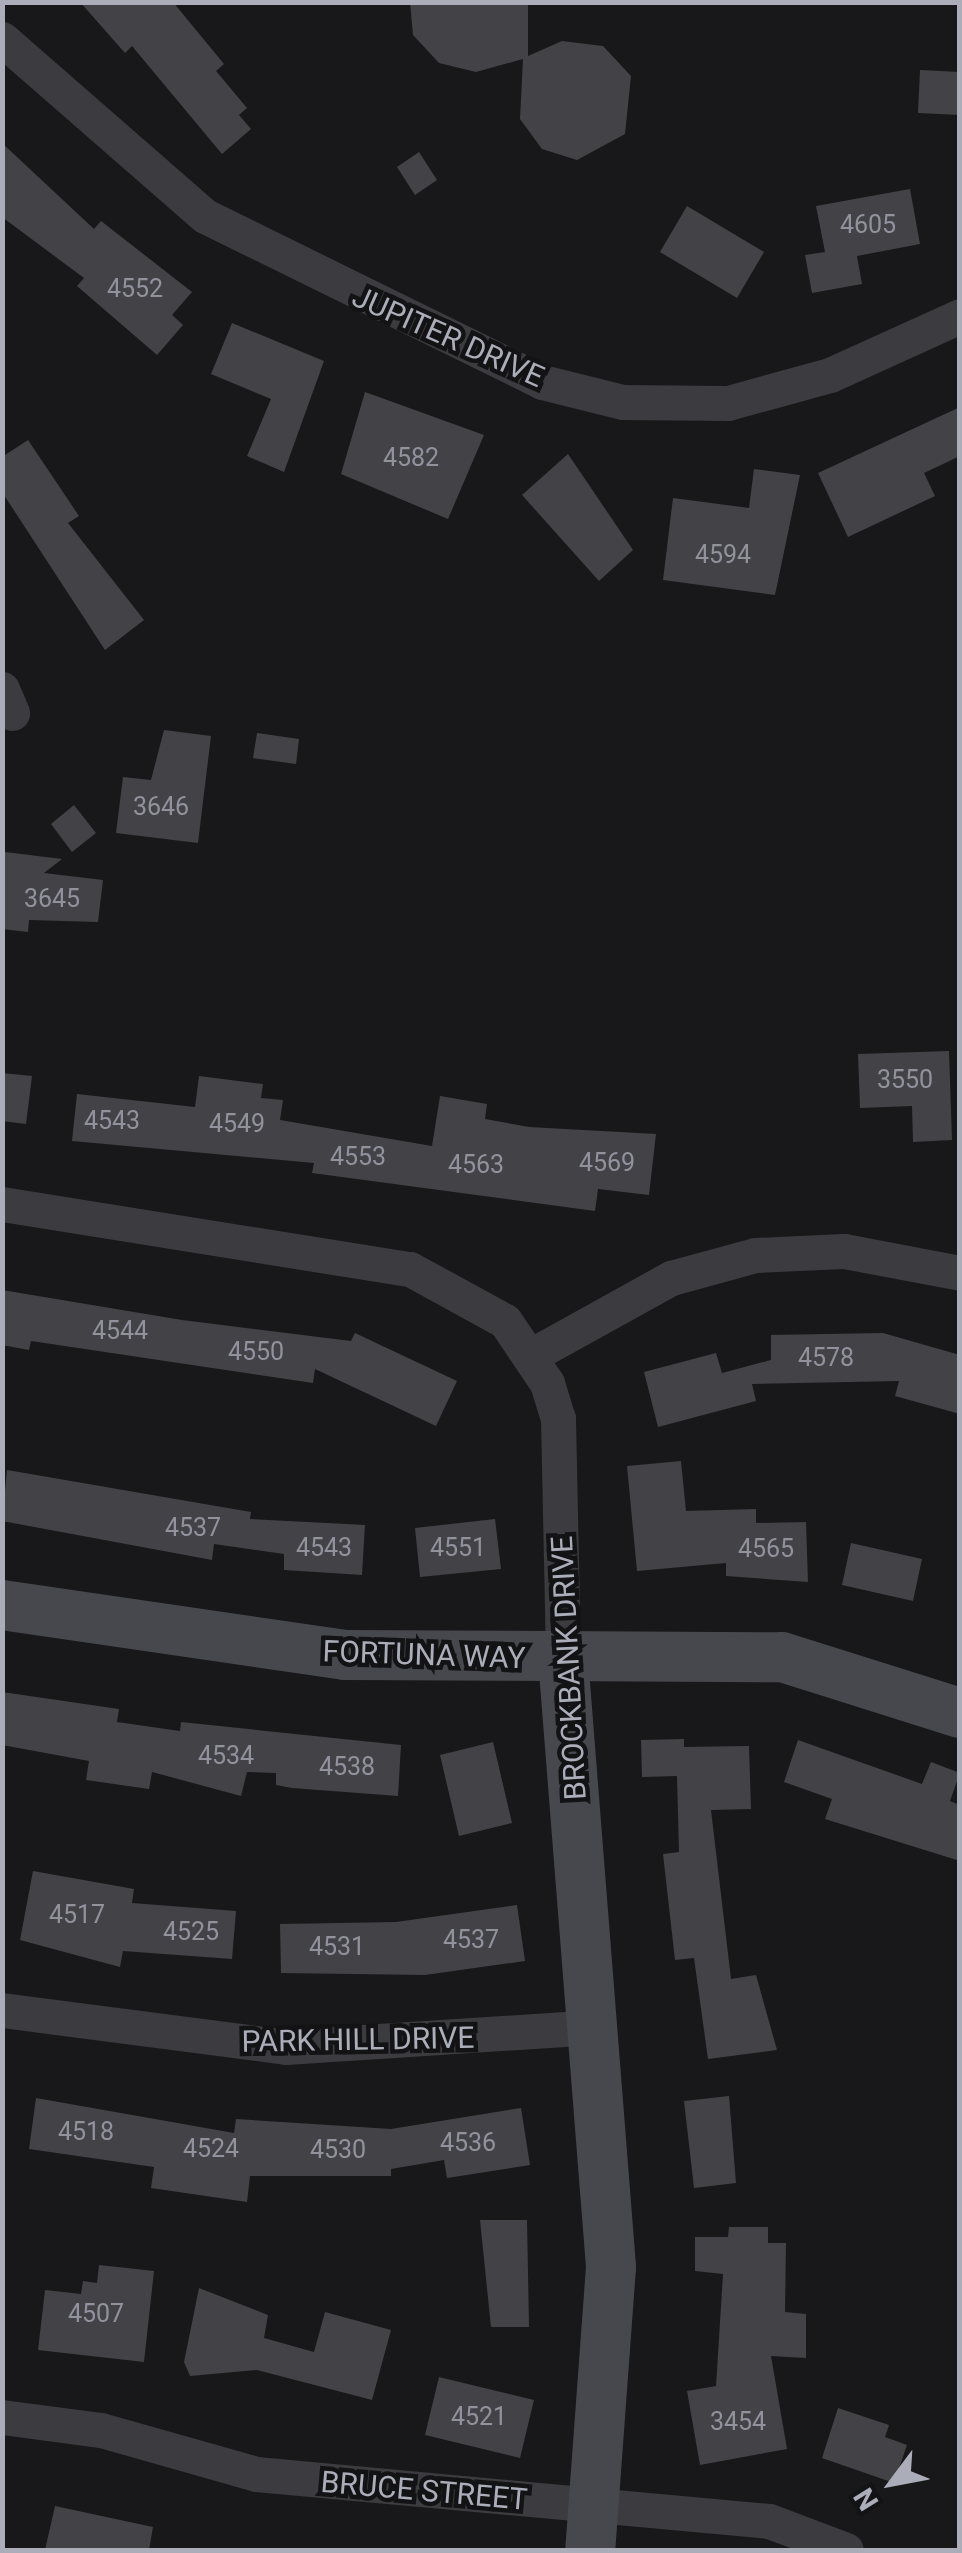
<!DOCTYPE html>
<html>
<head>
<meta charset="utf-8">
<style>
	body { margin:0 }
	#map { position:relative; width:962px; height:2553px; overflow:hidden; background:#18181a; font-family:Roboto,sans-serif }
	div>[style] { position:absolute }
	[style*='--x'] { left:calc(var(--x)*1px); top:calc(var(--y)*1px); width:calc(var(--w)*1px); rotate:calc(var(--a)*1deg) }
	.building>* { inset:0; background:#434247 }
	.street>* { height:35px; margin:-17.5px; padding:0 17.5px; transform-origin:17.5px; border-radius:17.5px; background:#3b3b40 }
	.secondary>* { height:50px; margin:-25px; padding:0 25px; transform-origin:25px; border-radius:25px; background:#47484e }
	span { translate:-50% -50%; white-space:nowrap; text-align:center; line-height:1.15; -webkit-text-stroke:9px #131315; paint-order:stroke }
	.number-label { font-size:25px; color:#91929c }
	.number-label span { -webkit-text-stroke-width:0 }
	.street-label { font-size:30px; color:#abadb8 }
	.frame { position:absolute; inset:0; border:5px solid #abadb8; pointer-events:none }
	.north { position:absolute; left:842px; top:2433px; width:100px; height:100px; -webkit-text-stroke:8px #131315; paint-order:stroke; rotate:238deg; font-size:28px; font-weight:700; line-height:40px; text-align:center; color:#abadb8 }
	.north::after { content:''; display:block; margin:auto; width:35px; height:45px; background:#abadb8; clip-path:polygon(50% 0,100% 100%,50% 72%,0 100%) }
</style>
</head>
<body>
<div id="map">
	<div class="building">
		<div style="clip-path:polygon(80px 2px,173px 2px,224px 64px,216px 71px,247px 108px,239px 115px,251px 129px,222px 154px,132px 46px,125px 53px)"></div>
		<div style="clip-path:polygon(410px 2px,528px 2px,528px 56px,562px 41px,603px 46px,631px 76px,625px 134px,577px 160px,542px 149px,520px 119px,523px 59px,476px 72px,439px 63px,413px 35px)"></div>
		<div style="clip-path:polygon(920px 70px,960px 72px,960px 115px,918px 113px)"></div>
		<div style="clip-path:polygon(2px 143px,94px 229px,101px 221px,192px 292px,172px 315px,183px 325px,157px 355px,77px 286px,84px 278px,2px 217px)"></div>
		<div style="clip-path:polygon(419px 152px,437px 180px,415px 195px,397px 167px)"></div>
		<div style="clip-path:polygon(910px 189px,920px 244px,857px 256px,862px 284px,812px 293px,805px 255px,825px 252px,816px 206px)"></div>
		<div style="clip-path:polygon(687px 206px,764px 252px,737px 298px,660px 252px)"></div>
		<div style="clip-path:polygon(232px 323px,324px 361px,284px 472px,247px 456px,271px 399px,211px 374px)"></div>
		<div style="clip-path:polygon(365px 392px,484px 435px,448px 519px,341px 474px)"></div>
		<div style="clip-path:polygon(960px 407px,960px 456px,924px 473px,935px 496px,848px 537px,818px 473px)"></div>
		<div style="clip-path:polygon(28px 440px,79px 516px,68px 523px,144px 620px,105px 650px,2px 492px,2px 457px)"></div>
		<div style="clip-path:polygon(568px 454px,633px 550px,599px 581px,522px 495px)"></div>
		<div style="clip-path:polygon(754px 469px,800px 475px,775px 595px,663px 580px,673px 498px,749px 508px)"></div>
		<div style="clip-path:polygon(164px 730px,211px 736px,198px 843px,116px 833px,123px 777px,151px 780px)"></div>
		<div style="clip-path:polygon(257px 733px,299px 739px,296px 764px,253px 758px)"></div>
		<div style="clip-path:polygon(74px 805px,96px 833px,72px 852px,51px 824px)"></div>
		<div style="clip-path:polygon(5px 852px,62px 859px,44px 873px,103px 880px,98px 922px,29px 920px,28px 932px,2px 929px)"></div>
		<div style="clip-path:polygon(949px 1051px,952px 1140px,913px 1142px,912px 1106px,860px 1108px,858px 1054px)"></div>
		<div style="clip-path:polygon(2px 1073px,32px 1076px,26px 1124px,2px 1121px)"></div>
		<div style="clip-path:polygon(199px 1076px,263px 1084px,261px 1098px,283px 1100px,280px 1120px,432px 1146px,440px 1096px,487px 1104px,485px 1119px,529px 1127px,656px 1134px,649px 1195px,598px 1189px,595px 1211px,312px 1173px,314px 1163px,72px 1141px,77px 1094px,195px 1107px)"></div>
		<div style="clip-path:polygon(2px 1290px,182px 1320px,351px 1341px,355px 1333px,457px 1381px,436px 1426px,315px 1369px,313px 1383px,31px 1341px,29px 1350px,2px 1345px)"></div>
		<div style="clip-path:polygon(883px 1333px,960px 1355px,960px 1414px,895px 1396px,899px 1381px,752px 1384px,756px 1401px,658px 1427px,644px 1372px,716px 1353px,722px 1373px,771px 1360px,771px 1335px)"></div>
		<div style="clip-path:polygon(681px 1461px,686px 1511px,756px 1509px,756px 1523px,806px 1522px,808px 1582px,726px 1576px,726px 1563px,637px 1571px,627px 1466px)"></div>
		<div style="clip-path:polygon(7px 1470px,251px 1512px,250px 1519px,365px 1525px,362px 1575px,284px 1570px,284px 1554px,214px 1544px,212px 1560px,2px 1521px)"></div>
		<div style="clip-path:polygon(495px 1519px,501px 1569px,420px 1577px,415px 1528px)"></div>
		<div style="clip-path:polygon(851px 1543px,922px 1559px,913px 1601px,842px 1585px)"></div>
		<div style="clip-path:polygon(2px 1692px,119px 1709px,117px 1722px,180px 1731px,181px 1722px,401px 1745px,398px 1796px,292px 1788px,276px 1785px,276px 1773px,247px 1772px,241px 1796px,152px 1772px,149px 1789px,86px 1780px,89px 1761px,2px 1745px)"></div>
		<div style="clip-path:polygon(684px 1739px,684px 1747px,749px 1746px,751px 1809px,711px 1810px,731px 1979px,756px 1975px,777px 2050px,708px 2059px,694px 1958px,675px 1960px,663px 1854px,679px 1852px,677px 1776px,642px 1777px,641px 1740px)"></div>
		<div style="clip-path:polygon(798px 1740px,922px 1784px,931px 1762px,960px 1773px,950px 1801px,960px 1805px,960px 1861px,825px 1819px,832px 1799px,784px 1782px)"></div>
		<div style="clip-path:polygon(493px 1742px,512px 1823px,459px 1836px,440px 1755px)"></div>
		<div style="clip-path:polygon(33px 1871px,134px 1889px,132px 1903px,236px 1911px,232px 1959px,123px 1951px,120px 1967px,20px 1940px)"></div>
		<div style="clip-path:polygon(517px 1905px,525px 1961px,425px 1975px,281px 1973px,280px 1924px,396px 1922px)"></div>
		<div style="clip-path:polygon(729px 2096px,736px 2183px,694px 2188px,684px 2101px)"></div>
		<div style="clip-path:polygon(36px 2098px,234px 2133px,236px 2119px,391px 2129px,521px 2108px,530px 2165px,447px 2178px,444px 2160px,391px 2169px,391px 2176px,250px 2176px,247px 2202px,151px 2188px,154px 2167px,29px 2149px)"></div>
		<div style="clip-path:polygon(480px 2220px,527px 2220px,529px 2327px,491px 2327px)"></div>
		<div style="clip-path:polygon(729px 2227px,768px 2227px,768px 2243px,786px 2243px,785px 2312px,806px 2314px,806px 2358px,771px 2356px,787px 2449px,700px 2465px,687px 2391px,716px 2386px,723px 2274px,695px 2271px,695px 2237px,728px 2237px)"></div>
		<div style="clip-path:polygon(99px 2265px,154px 2271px,144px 2362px,38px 2350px,45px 2290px,81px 2294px,83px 2281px,97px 2283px)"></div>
		<div style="clip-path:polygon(199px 2288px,268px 2315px,264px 2338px,314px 2352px,325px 2312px,391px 2330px,372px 2400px,257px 2370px,190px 2376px,184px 2362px)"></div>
		<div style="clip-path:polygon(439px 2377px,534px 2400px,520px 2458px,425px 2435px)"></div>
		<div style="clip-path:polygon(838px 2408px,889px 2425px,885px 2437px,907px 2445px,894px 2483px,822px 2458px)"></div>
		<div style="clip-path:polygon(55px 2506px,153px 2527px,149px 2550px,45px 2550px)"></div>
	</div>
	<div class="street">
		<div style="--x:2;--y:39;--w:269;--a:41.1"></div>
		<div style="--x:205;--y:216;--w:376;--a:26.2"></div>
		<div style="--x:542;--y:382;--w:82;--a:14"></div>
		<div style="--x:622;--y:402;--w:106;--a:0.5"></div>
		<div style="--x:728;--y:403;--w:106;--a:-15.4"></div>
		<div style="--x:830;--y:375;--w:143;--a:-24.4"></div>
		<div style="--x:2;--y:689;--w:26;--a:67"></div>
		<div style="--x:2;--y:1204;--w:413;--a:9.1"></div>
		<div style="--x:410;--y:1269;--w:108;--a:28.7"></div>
		<div style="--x:505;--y:1321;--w:75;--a:55.9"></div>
		<div style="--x:547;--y:1383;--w:37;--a:73"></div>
		<div style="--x:558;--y:1418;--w:240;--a:88.8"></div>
		<div style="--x:532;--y:1355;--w:159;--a:-29"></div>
		<div style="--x:671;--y:1278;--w:87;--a:-15.3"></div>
		<div style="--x:755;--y:1255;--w:89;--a:-2.6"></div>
		<div style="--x:844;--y:1251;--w:118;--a:10.7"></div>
		<div style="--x:2;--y:2010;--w:286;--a:7.4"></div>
		<div style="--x:286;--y:2047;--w:310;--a:-3.7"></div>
		<div style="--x:2;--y:2417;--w:100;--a:7.5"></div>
		<div style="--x:101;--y:2430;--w:161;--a:15.8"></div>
		<div style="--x:256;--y:2474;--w:515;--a:5.23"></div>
		<div style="--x:769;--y:2521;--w:82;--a:20.6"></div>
	</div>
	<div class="secondary">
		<div style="--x:2;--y:1605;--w:347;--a:8.3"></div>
		<div style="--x:345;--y:1655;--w:437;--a:0.3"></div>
		<div style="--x:782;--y:1657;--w:187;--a:17.5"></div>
		<div style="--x:563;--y:1658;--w:611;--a:85.49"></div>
		<div style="--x:611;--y:2267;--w:284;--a:94.2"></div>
	</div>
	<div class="number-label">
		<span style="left:868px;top:225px">4605</span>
		<span style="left:135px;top:289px">4552</span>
		<span style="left:411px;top:458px">4582</span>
		<span style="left:723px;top:555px">4594</span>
		<span style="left:161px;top:807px">3646</span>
		<span style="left:52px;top:899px">3645</span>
		<span style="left:905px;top:1080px">3550</span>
		<span style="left:112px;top:1121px">4543</span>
		<span style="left:237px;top:1124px">4549</span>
		<span style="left:358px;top:1157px">4553</span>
		<span style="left:607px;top:1163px">4569</span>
		<span style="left:476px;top:1165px">4563</span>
		<span style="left:120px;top:1331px">4544</span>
		<span style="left:256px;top:1352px">4550</span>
		<span style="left:826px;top:1358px">4578</span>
		<span style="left:193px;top:1528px">4537</span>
		<span style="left:324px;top:1548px">4543</span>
		<span style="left:458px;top:1548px">4551</span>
		<span style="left:766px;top:1549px">4565</span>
		<span style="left:226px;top:1756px">4534</span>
		<span style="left:347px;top:1767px">4538</span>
		<span style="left:77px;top:1915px">4517</span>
		<span style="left:191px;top:1932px">4525</span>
		<span style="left:471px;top:1940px">4537</span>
		<span style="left:337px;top:1947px">4531</span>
		<span style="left:86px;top:2132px">4518</span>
		<span style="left:468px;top:2143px">4536</span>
		<span style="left:211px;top:2149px">4524</span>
		<span style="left:338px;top:2150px">4530</span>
		<span style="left:96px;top:2314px">4507</span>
		<span style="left:479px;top:2417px">4521</span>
		<span style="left:738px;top:2422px">3454</span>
	</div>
	<div class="street-label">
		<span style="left:448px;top:337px;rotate:24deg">JUPITER DRIVE</span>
		<span style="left:424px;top:1655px;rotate:2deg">FORTUNA WAY</span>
		<span style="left:569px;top:1668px;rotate:-93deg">BROCKBANK DRIVE</span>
		<span style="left:358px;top:2040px;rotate:-1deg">PARK HILL DRIVE</span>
		<span style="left:424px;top:2491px;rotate:5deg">BRUCE STREET</span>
	</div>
	<div class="frame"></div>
	<div class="north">N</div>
</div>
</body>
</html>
